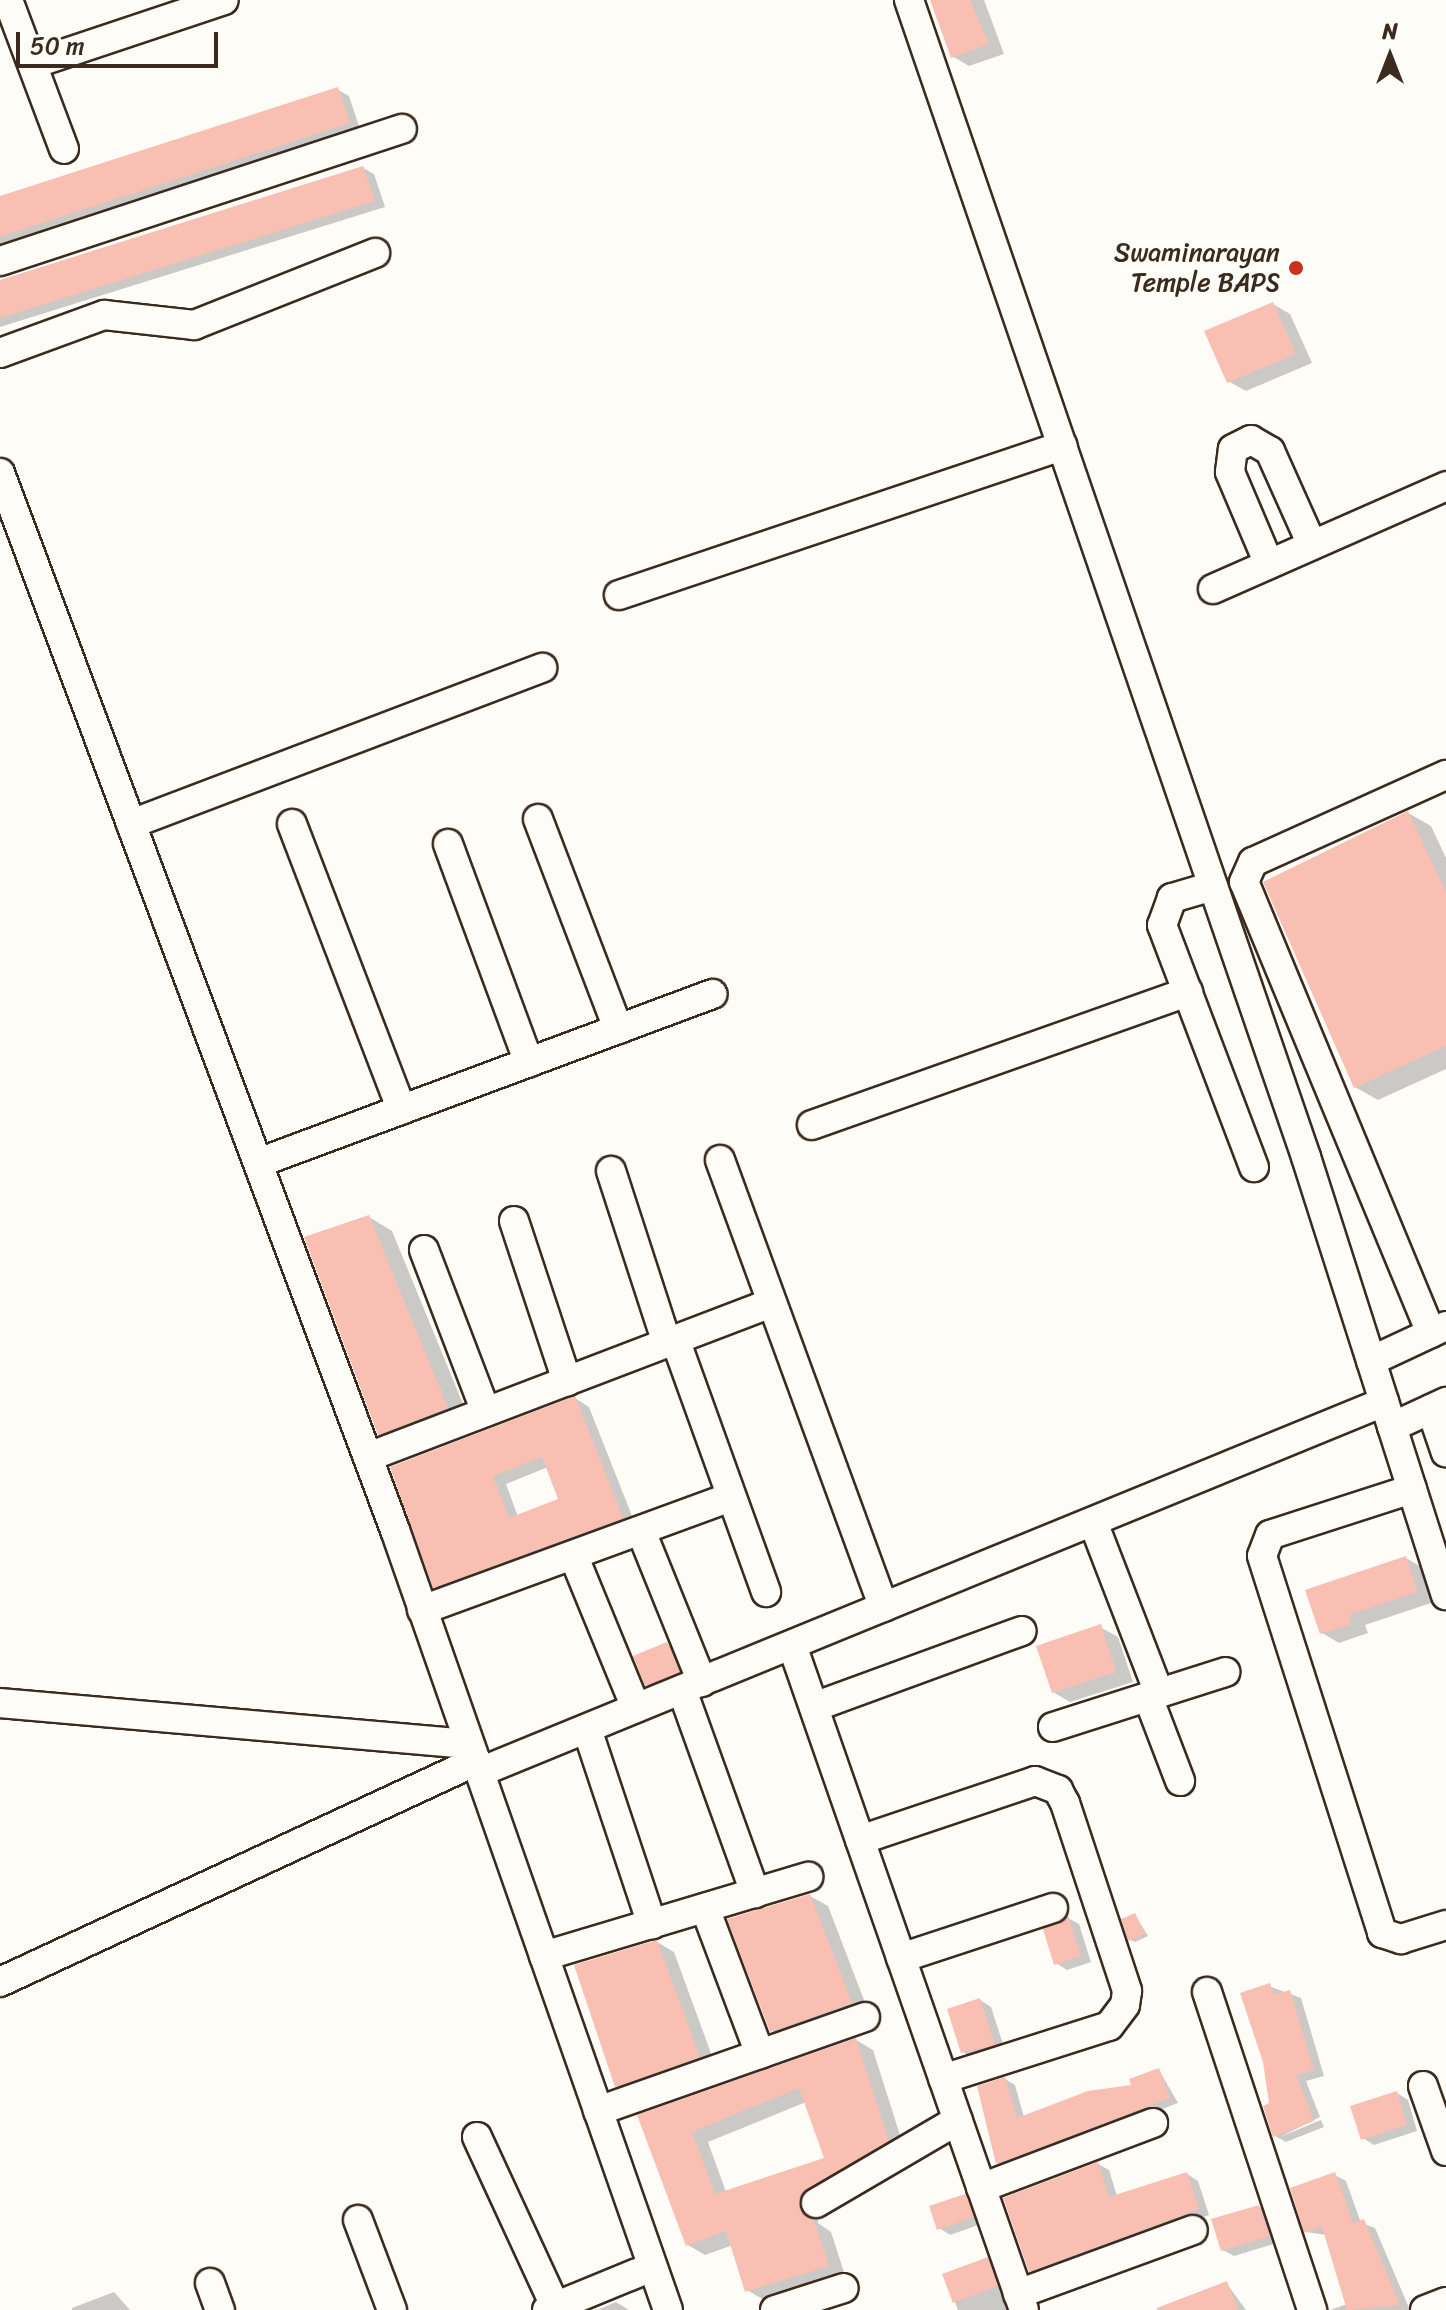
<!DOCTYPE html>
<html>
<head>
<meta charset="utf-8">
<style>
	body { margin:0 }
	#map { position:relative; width:1446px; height:2310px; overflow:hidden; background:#fdfcf7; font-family:Sriracha,sans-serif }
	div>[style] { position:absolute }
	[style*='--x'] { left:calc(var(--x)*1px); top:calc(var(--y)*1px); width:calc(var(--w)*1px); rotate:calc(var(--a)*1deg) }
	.shadow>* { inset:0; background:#0003 }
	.building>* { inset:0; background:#f9bfb2 }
	.roads { filter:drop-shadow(2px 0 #3b2a1e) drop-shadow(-2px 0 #3b2a1e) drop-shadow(0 2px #3b2a1e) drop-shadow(0 -2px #3b2a1e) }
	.minor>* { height:28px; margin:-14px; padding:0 14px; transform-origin:14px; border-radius:14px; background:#fdfcf7 }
	.dots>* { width:22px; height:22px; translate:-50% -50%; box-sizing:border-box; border:4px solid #fdfcf7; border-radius:50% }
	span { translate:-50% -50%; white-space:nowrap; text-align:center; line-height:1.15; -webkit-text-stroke:8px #fdfcf7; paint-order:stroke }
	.poi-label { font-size:26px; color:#3b2a1e }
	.right { translate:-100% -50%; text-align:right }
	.north { position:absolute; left:1350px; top:16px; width:80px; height:80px; -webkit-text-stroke:6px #fdfcf7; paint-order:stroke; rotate:0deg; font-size:22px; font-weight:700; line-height:32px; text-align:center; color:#3b2a1e }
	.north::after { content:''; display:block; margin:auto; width:28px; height:36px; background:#3b2a1e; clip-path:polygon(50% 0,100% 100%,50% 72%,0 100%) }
	.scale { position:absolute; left:16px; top:32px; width:202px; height:36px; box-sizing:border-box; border:4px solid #3b2a1e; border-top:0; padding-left:10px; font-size:24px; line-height:28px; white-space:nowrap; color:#3b2a1e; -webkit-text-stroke:6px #fdfcf7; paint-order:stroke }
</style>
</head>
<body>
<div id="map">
	<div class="shadow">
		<div style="clip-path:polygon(932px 0,984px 0,1004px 54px,969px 66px,952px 56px)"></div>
		<div style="clip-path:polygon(338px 90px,349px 96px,360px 129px,0 247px,0 198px)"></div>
		<div style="clip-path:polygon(363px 168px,374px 174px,385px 207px,0 327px,0 282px)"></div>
		<div style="clip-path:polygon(1273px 304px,1290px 314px,1312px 363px,1246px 391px,1228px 381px)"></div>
		<div style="clip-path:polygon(1408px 813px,1431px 826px,1446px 858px,1446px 1069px,1378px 1100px,1355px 1087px)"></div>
		<div style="clip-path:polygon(369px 1217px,392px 1231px,470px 1421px,402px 1447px,379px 1434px)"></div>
		<div style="clip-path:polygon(evenodd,575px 1398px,589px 1407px,636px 1526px,449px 1595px,435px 1586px,392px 1468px,575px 1398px,548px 1467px,561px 1500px,518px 1517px,506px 1484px,548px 1467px)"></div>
		<div style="clip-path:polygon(1406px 1558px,1423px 1568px,1434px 1602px,1365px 1625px,1368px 1633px,1339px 1643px,1322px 1633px)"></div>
		<div style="clip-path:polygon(1100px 1627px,1118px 1637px,1133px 1682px,1070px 1702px,1053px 1692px)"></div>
		<div style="clip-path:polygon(667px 1644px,678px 1650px,690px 1678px,658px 1691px,647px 1685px)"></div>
		<div style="clip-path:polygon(810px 1896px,828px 1906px,869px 2013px,789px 2041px,772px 2031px)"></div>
		<div style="clip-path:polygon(1135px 1915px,1148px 1936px,1135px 1942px,1130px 1940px)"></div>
		<div style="clip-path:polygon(1068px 1918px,1079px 1924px,1091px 1962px,1067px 1970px,1056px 1963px)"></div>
		<div style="clip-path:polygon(657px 1942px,674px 1952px,716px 2067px,634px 2096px,617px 2086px)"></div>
		<div style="clip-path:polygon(1269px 1986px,1301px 1998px,1324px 2076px,1306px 2081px,1320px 2117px,1280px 2137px,1321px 2120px,1324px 2127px,1286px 2142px,1275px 2136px)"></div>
		<div style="clip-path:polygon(980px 2000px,991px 2007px,1005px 2050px,974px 2059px,963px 2052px)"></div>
		<div style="clip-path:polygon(evenodd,856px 2040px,873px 2050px,905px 2151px,818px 2204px,818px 2223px,831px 2232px,845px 2275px,764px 2300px,747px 2290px,733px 2245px,705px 2255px,688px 2245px,640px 2117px,856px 2040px,806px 2102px,826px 2159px,726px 2192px,708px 2142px,806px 2102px)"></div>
		<div style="clip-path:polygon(1159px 2070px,1178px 2103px,1008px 2168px,998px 2163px,1005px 2079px,1015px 2085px,1024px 2117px,1134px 2087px)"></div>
		<div style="clip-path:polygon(1397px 2093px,1408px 2100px,1417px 2131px,1374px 2145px,1363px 2138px)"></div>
		<div style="clip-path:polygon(1098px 2164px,1109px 2170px,1117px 2196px,1187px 2174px,1198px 2181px,1209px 2215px,1042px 2277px,1030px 2271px)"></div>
		<div style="clip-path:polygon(1335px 2175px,1346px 2181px,1361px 2223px,1375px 2228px,1410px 2310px,1330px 2310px,1347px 2304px,1326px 2235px,1306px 2232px)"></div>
		<div style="clip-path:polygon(965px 2196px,984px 2223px,950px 2235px,939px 2228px)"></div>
		<div style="clip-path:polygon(1259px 2207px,1270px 2213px,1280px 2242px,1234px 2256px,1223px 2250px)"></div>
		<div style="clip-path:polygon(987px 2259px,1002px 2268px,1015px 2310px,958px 2310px,945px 2275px)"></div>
		<div style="clip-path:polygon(1227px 2284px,1246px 2310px,1199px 2310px)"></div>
		<div style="clip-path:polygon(114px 2292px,130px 2310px,72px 2310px,72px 2308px)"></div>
		<div style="clip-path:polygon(616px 2302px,629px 2310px,597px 2310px)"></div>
	</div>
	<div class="building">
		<div style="clip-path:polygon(930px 0,970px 0,989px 44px,951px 58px)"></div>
		<div style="clip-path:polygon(338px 87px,350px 123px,0 237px,0 196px)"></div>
		<div style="clip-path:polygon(363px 166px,375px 201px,0 318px,0 280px)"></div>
		<div style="clip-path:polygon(1273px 302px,1296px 354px,1227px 383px,1204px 331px)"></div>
		<div style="clip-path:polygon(1408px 811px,1446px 892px,1446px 1046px,1354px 1088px,1263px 882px)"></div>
		<div style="clip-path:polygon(369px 1215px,448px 1408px,378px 1435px,304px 1237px)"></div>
		<div style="clip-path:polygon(evenodd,575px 1396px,623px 1518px,433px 1588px,390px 1467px,575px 1396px,542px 1457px,558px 1499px,509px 1518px,493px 1476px,542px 1457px)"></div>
		<div style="clip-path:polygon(1406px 1556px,1418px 1592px,1349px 1615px,1352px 1624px,1320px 1634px,1305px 1590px)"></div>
		<div style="clip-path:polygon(1101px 1624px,1116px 1672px,1052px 1693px,1036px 1646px)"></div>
		<div style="clip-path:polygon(667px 1642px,680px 1672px,645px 1686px,633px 1656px)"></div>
		<div style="clip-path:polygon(810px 1894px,852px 2003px,770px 2032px,727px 1919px)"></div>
		<div style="clip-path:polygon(1135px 1913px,1145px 1934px,1128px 1941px,1121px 1919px)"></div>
		<div style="clip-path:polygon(1068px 1916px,1081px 1956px,1054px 1965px,1043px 1929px)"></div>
		<div style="clip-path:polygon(657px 1940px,700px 2057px,615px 2087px,574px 1965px)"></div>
		<div style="clip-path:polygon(1270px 1983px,1274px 1995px,1290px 1990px,1314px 2070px,1296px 2075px,1314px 2121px,1273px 2137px,1263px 2106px,1269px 2103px,1263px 2062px,1240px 1993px)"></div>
		<div style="clip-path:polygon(980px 1998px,995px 2045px,961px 2053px,947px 2009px)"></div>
		<div style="clip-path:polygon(evenodd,856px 2038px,889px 2141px,801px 2195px,801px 2211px,814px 2220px,829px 2266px,745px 2292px,726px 2231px,686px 2246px,637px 2115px,856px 2038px,799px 2088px,824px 2158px,715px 2194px,692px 2132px,799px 2088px)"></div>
		<div style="clip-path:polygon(1159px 2068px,1170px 2098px,996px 2164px,977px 2086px,1005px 2077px,1017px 2118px,1088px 2091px,1131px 2085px,1129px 2079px)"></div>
		<div style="clip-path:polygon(1397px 2091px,1407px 2125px,1361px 2140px,1350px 2106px)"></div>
		<div style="clip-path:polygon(1098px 2162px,1109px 2197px,1187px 2172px,1199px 2209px,1029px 2272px,1003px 2198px)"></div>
		<div style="clip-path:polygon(1335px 2172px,1353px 2223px,1364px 2219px,1400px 2305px,1347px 2310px,1322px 2227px,1304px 2233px,1290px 2188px)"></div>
		<div style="clip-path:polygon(965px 2194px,974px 2217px,937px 2230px,929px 2206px)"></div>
		<div style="clip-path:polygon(1259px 2205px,1270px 2236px,1221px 2251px,1211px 2219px)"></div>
		<div style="clip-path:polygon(988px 2257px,998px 2286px,953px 2303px,942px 2274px)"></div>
		<div style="clip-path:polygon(1227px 2281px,1238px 2310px,1157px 2310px,1157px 2308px)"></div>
	</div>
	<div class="roads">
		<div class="minor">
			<div style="--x:8;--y:0;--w:159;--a:69.4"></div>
			<div style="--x:909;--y:0;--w:1223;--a:71.06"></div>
			<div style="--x:1306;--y:1157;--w:460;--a:72.3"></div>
			<div style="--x:33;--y:64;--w:201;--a:-18.5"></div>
			<div style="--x:0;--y:261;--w:423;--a:-18.2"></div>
			<div style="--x:0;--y:353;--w:111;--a:-20.1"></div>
			<div style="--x:104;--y:315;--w:91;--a:6.3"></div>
			<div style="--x:194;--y:325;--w:195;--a:-21.7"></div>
			<div style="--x:0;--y:473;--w:1128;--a:69.51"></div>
			<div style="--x:395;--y:1530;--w:826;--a:70.71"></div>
			<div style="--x:1269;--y:564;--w:100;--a:-113"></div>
			<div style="--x:1230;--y:472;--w:23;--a:-83"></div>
			<div style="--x:1233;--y:449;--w:20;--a:-27"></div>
			<div style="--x:1251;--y:440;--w:22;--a:30"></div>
			<div style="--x:1270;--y:451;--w:103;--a:65.9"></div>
			<div style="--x:1213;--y:589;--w:255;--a:-23.8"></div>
			<div style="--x:619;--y:595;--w:468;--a:-18.6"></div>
			<div style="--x:538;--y:819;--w:225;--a:69.1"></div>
			<div style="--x:131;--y:824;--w:440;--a:-20.8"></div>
			<div style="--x:292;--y:824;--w:306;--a:69"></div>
			<div style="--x:448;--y:844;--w:233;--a:69.7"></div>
			<div style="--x:1213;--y:886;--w:43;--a:163.7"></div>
			<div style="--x:1172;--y:898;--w:29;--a:110"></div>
			<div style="--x:1162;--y:925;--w:259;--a:69.2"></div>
			<div style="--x:812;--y:1125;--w:399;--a:-19.5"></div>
			<div style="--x:720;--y:1160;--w:476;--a:69.9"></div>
			<div style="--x:258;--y:1163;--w:485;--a:-20.4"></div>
			<div style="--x:611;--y:1171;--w:181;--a:72"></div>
			<div style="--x:514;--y:1221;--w:169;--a:71.7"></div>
			<div style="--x:424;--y:1250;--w:173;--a:69.1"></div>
			<div style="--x:1431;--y:1333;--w:488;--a:-112.5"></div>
			<div style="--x:1244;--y:882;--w:22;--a:-66"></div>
			<div style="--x:1253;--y:862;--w:212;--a:-24.3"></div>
			<div style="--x:675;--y:1339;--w:269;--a:70.2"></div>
			<div style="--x:1371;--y:1361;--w:83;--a:-25"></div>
			<div style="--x:1431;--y:1409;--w:46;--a:71.2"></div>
			<div style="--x:1392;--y:1427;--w:60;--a:-24.8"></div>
			<div style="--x:368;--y:1457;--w:432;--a:-20.9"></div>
			<div style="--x:1412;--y:1489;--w:149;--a:162.1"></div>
			<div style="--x:1270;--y:1535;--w:22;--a:111"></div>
			<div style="--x:1262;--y:1556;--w:396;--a:72.3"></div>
			<div style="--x:1382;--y:1933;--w:20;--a:18"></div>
			<div style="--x:1401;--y:1939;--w:47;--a:-17.3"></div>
			<div style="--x:1093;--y:1522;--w:183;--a:68.9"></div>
			<div style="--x:641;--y:1531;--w:163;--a:68"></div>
			<div style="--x:574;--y:1557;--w:163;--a:67.7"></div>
			<div style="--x:422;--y:1610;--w:329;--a:-20.1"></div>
			<div style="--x:792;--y:1645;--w:704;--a:70.77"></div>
			<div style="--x:682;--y:1690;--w:216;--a:70.2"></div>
			<div style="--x:1148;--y:1697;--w:90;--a:69.1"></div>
			<div style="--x:0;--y:1703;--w:470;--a:5"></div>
			<div style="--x:814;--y:1707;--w:221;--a:-20.1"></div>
			<div style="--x:1053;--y:1727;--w:181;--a:-17.7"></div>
			<div style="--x:587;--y:1729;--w:206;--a:71.6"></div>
			<div style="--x:480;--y:1772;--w:977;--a:-22.26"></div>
			<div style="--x:860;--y:1840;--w:185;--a:-18.6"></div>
			<div style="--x:1035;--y:1781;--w:25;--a:21"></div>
			<div style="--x:1058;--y:1790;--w:15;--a:62"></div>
			<div style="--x:1065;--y:1803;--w:198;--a:71.7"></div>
			<div style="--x:1127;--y:1991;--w:14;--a:98"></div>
			<div style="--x:1125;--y:2005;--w:26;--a:127"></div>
			<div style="--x:1109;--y:2026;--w:174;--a:162.3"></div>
			<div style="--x:705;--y:1908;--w:156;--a:69.4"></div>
			<div style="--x:544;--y:1956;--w:276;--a:-16.7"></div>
			<div style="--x:901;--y:1958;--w:160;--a:-18.2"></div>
			<div style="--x:0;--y:1982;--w:525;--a:-24.9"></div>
			<div style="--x:1207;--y:1992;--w:335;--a:71.7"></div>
			<div style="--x:1423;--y:2086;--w:69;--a:70.5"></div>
			<div style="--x:598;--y:2111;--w:283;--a:-19.4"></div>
			<div style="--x:477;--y:2137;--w:186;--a:65.2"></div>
			<div style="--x:981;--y:2188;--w:184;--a:-20.7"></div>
			<div style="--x:816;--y:2203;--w:164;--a:-30.3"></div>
			<div style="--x:358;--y:2220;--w:96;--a:69.3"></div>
			<div style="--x:210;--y:2283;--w:29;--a:70"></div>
			<div style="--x:1018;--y:2294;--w:186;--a:-20.1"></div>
			<div style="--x:547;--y:2310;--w:113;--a:-22.3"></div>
			<div style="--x:775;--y:2310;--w:72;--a:-17.7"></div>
			<div style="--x:1425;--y:2310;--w:22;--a:-21"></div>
		</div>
	</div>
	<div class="dots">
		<div style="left:1296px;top:268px;background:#c8321e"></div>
	</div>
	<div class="poi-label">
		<span class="right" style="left:1280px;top:268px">Swaminarayan<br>Temple BAPS</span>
	</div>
	<div class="north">N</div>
	<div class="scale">50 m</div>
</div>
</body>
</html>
